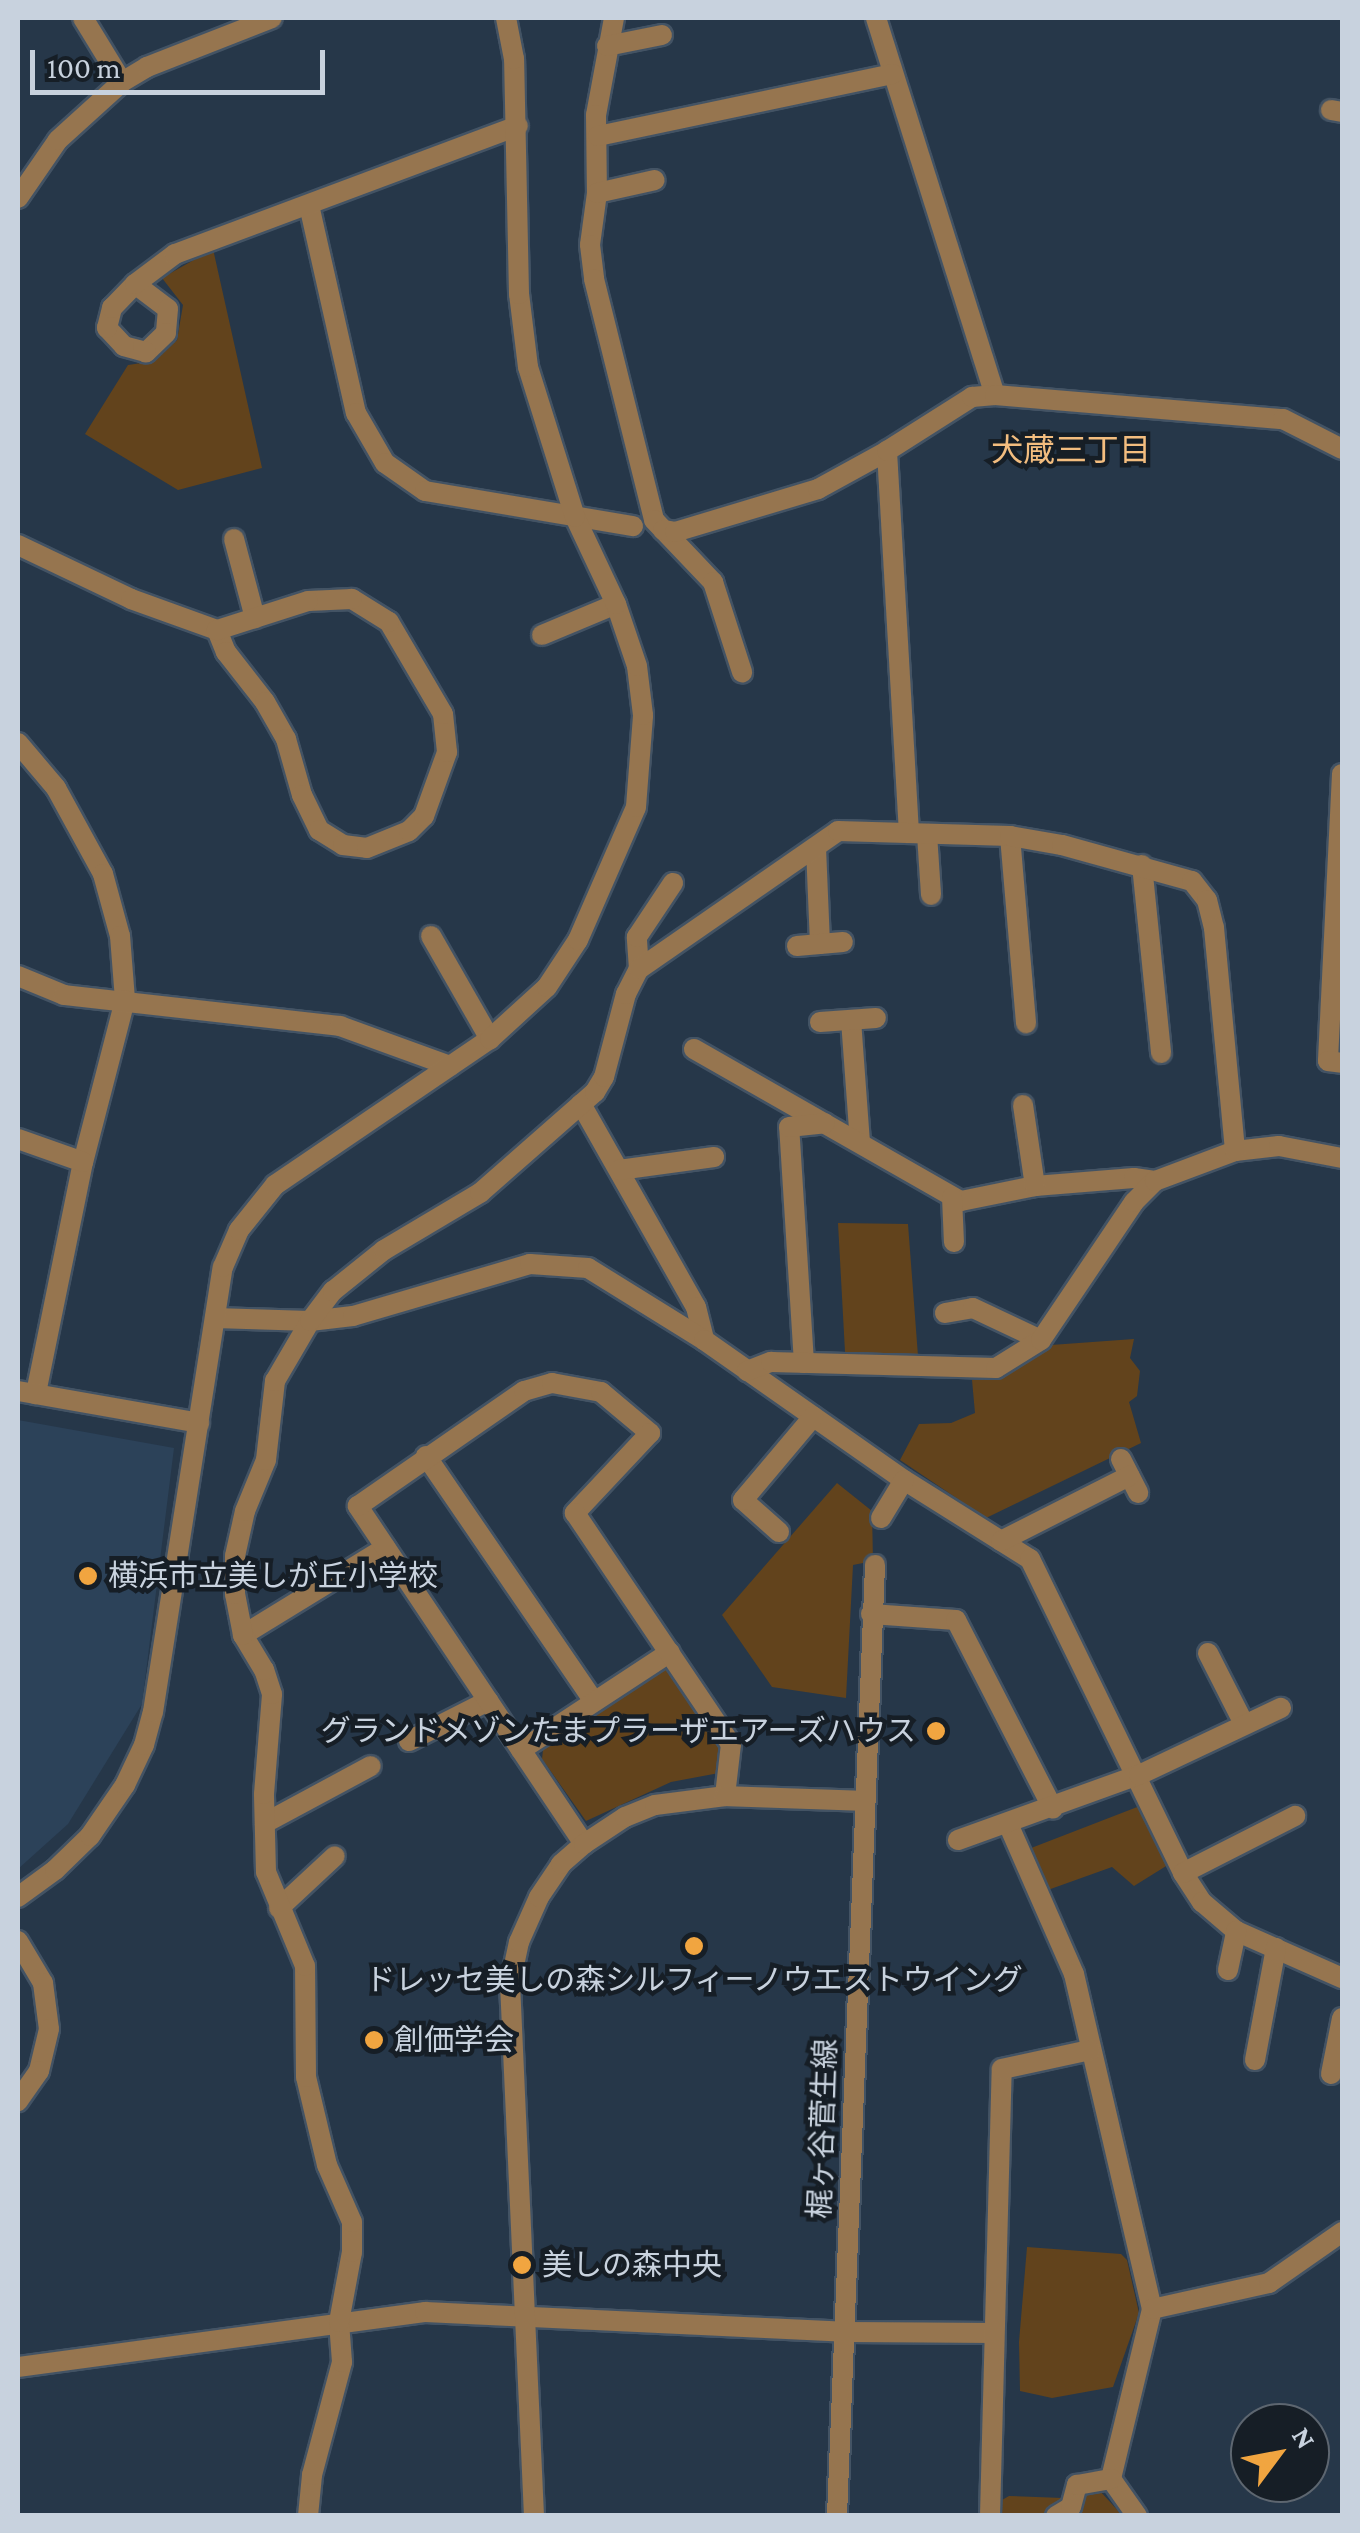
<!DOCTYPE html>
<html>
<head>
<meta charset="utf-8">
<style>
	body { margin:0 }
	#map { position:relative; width:1360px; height:2533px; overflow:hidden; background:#263749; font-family:"Crimson Pro","Noto Sans JP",serif }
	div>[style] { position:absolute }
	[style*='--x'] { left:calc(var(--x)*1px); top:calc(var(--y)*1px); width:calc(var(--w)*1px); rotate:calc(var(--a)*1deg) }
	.built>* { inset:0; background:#2c4259 }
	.green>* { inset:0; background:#62431c }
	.roads { filter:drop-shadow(2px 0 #435364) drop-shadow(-2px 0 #435364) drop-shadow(0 2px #435364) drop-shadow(0 -2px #435364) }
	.minor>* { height:20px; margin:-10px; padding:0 10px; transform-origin:10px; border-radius:10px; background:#96754f }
	.dots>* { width:28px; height:28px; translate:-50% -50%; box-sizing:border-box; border:5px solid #161e26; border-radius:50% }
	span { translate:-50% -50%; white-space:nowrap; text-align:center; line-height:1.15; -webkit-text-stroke:9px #161e26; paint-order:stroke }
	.poi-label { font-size:30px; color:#c8d2de }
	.left { translate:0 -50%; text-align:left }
	.right { translate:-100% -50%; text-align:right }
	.street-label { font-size:30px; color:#c8d2de }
	.neighbourhood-label { font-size:32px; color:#f3bd7f }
	.frame { position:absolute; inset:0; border:20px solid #c8d2de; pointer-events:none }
	.north { position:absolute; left:1230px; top:2403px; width:100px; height:100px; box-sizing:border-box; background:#161e26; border:2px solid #5d6670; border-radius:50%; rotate:58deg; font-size:28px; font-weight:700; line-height:40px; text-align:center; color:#c8d2de }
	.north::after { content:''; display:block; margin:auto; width:35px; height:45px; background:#f1a540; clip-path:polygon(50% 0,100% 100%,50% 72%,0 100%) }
	.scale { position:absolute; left:30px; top:50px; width:295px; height:45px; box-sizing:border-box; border:5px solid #c8d2de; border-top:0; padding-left:12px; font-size:30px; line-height:35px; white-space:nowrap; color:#c8d2de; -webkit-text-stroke:8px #161e26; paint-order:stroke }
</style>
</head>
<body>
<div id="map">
	<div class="built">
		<div style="clip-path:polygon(18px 1420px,174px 1448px,142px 1704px,68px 1824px,18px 1869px)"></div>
	</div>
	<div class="green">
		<div style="clip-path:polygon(213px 249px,262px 468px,178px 490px,85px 434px,128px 365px,155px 361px,177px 340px,183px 305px,162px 278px)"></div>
		<div style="clip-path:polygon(838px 1223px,908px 1224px,918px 1356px,845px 1352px)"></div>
		<div style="clip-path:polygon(1134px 1339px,1130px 1358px,1140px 1371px,1137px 1396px,1129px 1402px,1141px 1443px,986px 1518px,900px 1460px,919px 1424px,951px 1423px,975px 1413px,972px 1380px,993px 1379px,1018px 1368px,1051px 1345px)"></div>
		<div style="clip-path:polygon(837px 1483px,872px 1511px,873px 1561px,853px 1565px,846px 1698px,772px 1687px,722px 1615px)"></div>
		<div style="clip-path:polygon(660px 1668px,671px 1668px,720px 1741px,719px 1773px,671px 1782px,586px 1821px,542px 1759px,543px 1750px)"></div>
		<div style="clip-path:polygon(1145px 1804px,1171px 1863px,1134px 1886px,1112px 1867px,1045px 1891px,1026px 1850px)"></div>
		<div style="clip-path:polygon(1027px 2247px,1121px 2254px,1127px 2260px,1139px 2313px,1113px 2387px,1052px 2398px,1020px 2391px,1019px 2342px)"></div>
		<div style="clip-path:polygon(1100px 2491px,1122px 2515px,1001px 2516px,1002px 2500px,1009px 2496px,1063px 2498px)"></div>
	</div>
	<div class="roads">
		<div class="minor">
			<div style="--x:83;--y:18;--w:75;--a:58.6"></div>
			<div style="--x:614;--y:18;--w:99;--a:100.5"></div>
			<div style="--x:596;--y:115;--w:78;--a:89.3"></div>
			<div style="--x:597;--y:193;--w:52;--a:97.7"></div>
			<div style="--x:590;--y:245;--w:34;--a:83"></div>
			<div style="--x:594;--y:279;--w:248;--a:76"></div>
			<div style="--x:654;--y:520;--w:86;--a:46.4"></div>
			<div style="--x:713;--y:582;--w:95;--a:72.1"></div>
			<div style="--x:876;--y:18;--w:395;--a:72.5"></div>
			<div style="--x:607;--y:46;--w:56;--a:-11.3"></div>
			<div style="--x:1331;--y:110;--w:11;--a:10"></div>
			<div style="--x:598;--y:136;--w:301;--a:-11.9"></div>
			<div style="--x:597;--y:193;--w:59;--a:-12.6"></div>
			<div style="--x:18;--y:198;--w:70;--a:-55.4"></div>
			<div style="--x:58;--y:140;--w:86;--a:-42.2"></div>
			<div style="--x:122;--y:82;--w:29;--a:-31"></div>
			<div style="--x:147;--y:67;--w:134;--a:-21.4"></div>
			<div style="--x:309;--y:205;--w:213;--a:77.3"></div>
			<div style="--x:356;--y:413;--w:58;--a:59.9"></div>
			<div style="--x:385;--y:463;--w:49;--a:35"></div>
			<div style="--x:425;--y:491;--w:211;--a:9.6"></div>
			<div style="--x:135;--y:284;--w:41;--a:37.1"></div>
			<div style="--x:168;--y:309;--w:24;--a:95"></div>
			<div style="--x:166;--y:333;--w:28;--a:136"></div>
			<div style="--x:146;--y:352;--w:23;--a:-165"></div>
			<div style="--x:124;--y:346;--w:25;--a:-133"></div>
			<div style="--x:107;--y:328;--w:21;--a:-76"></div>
			<div style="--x:112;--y:308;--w:33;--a:-46"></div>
			<div style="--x:135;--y:284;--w:50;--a:-36.9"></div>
			<div style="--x:175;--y:254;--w:366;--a:-20.5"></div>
			<div style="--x:663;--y:530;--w:12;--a:9"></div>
			<div style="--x:675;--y:532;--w:149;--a:-16.7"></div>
			<div style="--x:818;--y:489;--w:79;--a:-28.8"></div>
			<div style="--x:234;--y:539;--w:82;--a:75.1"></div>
			<div style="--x:18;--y:545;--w:125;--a:25.5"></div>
			<div style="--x:131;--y:599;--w:91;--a:19.8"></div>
			<div style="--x:217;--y:630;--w:24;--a:68"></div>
			<div style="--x:226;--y:652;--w:63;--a:52"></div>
			<div style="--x:265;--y:702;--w:43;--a:60.4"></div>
			<div style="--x:286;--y:739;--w:58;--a:74.1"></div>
			<div style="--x:302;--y:795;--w:39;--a:64"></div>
			<div style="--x:319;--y:830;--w:28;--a:32"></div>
			<div style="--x:343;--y:845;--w:24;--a:7"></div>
			<div style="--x:367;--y:848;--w:45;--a:-22"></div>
			<div style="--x:409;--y:831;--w:21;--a:-45"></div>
			<div style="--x:424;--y:816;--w:68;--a:-70.2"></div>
			<div style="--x:447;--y:752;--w:38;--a:-96"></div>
			<div style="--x:443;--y:714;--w:107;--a:-120.4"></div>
			<div style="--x:389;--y:622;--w:44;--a:-148.1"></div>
			<div style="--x:352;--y:599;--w:44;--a:177.4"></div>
			<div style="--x:308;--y:601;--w:96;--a:162.3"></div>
			<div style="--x:542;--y:635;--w:80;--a:-22.7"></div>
			<div style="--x:18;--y:743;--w:59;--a:49.8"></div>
			<div style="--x:56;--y:788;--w:98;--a:61.3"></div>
			<div style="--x:103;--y:874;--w:64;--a:74.7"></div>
			<div style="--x:120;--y:936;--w:64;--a:85.5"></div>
			<div style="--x:125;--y:1000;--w:167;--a:104.5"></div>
			<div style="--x:83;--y:1162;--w:237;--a:101.5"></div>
			<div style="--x:1342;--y:774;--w:287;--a:92.8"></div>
			<div style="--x:1328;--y:1061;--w:14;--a:8"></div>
			<div style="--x:909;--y:833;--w:383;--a:-93.3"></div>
			<div style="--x:887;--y:451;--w:101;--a:-32.4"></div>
			<div style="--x:972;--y:397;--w:23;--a:-5"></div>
			<div style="--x:995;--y:395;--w:289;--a:4.8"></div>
			<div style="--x:1283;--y:419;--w:66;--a:27"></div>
			<div style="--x:927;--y:834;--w:61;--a:86.2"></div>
			<div style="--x:1010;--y:836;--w:188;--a:85.1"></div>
			<div style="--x:816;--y:848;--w:96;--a:87.6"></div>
			<div style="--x:1142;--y:865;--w:189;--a:84.2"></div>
			<div style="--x:431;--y:936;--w:119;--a:60.2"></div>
			<div style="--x:797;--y:946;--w:46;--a:-5"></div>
			<div style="--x:639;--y:969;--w:32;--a:-94"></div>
			<div style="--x:637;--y:937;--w:65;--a:-56.3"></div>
			<div style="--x:18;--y:976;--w:50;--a:22.4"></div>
			<div style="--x:64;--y:995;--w:278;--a:6.4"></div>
			<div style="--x:340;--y:1026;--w:117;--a:20"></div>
			<div style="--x:851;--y:1020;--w:123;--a:85.8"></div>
			<div style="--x:820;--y:1022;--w:56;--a:-4.1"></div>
			<div style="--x:694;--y:1049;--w:307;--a:29.7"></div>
			<div style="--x:961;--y:1201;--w:76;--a:-11.5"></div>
			<div style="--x:1035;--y:1186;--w:99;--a:-4.6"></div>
			<div style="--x:1134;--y:1178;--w:21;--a:8"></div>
			<div style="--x:581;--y:1104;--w:233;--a:60.5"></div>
			<div style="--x:696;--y:1307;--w:34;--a:76"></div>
			<div style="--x:1023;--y:1105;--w:82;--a:81.6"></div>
			<div style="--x:18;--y:1139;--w:69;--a:19.5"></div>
			<div style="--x:619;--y:1170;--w:96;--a:-7.8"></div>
			<div style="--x:952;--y:1197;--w:45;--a:87.5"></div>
			<div style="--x:945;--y:1313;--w:28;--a:-10"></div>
			<div style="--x:973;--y:1308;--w:75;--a:25.2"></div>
			<div style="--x:215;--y:1318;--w:95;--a:1.8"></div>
			<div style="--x:310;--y:1321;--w:43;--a:-6.6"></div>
			<div style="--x:353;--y:1316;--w:184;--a:-16.4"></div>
			<div style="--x:530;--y:1264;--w:58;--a:3.9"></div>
			<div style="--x:588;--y:1268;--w:137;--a:31.8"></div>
			<div style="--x:704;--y:1340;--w:244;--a:35"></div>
			<div style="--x:904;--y:1480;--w:149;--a:32.1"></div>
			<div style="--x:1030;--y:1559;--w:349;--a:64"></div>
			<div style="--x:1183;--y:1873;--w:35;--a:57"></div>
			<div style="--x:1202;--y:1902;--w:45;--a:40.5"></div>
			<div style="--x:1236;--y:1931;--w:116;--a:23.9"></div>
			<div style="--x:804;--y:1363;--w:236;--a:-93.6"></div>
			<div style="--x:789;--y:1127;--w:36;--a:-6"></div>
			<div style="--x:747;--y:1371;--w:26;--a:-21"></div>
			<div style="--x:771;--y:1362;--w:225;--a:1.5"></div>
			<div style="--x:996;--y:1368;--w:53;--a:-31.9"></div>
			<div style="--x:1041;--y:1340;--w:166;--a:-56"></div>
			<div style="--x:1134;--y:1202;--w:30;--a:-45"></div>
			<div style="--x:1155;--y:1181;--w:85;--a:-20.6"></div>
			<div style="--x:1235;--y:1151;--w:44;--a:-6.5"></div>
			<div style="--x:1279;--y:1146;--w:64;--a:10.8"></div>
			<div style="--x:18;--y:1391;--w:184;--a:10"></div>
			<div style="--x:426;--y:1456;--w:297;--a:55.6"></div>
			<div style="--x:1121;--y:1459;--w:38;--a:63"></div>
			<div style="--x:881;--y:1518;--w:44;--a:-58.8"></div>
			<div style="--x:779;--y:1532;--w:48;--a:-138.4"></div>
			<div style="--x:743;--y:1500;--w:109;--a:-49.9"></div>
			<div style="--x:1001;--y:1541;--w:144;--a:-26.9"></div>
			<div style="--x:871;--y:1614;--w:85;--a:4"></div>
			<div style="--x:956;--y:1620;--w:212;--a:62.8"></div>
			<div style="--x:243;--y:1635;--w:167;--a:-31.5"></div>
			<div style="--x:1208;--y:1653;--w:80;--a:63.1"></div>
			<div style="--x:409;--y:1741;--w:89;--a:-26.9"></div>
			<div style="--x:521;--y:1750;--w:178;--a:-33.3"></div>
			<div style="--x:265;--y:1823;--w:120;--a:-28.3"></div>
			<div style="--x:1009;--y:1826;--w:162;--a:66.3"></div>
			<div style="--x:1074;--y:1974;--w:344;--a:76.9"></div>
			<div style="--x:1152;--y:2309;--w:175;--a:103.6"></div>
			<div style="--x:1111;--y:2479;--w:45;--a:54.9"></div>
			<div style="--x:958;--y:1840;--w:192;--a:-19.8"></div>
			<div style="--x:1139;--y:1775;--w:157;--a:-25.3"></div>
			<div style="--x:584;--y:1844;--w:407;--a:-123.8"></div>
			<div style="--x:358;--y:1506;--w:202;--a:-34.7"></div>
			<div style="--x:524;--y:1391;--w:29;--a:-16"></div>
			<div style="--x:552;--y:1383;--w:50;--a:10.4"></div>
			<div style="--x:601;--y:1392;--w:64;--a:39.9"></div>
			<div style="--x:650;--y:1433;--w:110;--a:133.2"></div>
			<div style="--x:575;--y:1513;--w:279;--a:56"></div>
			<div style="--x:731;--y:1744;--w:52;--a:96.6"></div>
			<div style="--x:1183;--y:1873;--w:126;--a:-27"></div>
			<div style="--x:18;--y:1897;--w:46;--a:-36.1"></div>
			<div style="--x:55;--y:1870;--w:49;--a:-44.2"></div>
			<div style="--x:90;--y:1836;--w:62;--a:-55.5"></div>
			<div style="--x:125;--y:1785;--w:44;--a:-64.6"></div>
			<div style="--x:144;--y:1745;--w:34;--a:-75"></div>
			<div style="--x:153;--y:1712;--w:450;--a:-81.1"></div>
			<div style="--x:223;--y:1267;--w:40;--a:-66.6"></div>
			<div style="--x:239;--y:1230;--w:58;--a:-51.3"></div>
			<div style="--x:275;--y:1185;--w:260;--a:-34.2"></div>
			<div style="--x:490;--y:1039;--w:77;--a:-42.4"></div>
			<div style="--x:547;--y:987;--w:56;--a:-56.6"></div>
			<div style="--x:578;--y:940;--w:145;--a:-66.4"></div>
			<div style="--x:636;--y:807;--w:92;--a:-85.6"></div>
			<div style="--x:643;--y:715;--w:49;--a:-97"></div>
			<div style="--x:637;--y:666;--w:65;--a:-108.7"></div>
			<div style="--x:616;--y:604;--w:96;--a:-115.2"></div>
			<div style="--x:575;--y:517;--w:157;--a:-107.4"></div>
			<div style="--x:528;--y:367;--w:74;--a:-97"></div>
			<div style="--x:519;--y:294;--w:235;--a:-91.2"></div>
			<div style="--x:514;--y:59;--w:42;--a:-101"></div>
			<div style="--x:279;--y:1908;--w:76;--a:-42.9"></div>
			<div style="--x:18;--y:1941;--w:49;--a:59.2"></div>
			<div style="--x:43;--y:1983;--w:46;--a:82.6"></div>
			<div style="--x:49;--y:2029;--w:43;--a:103.4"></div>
			<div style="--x:39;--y:2071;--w:37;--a:125"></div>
			<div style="--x:1228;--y:1970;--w:40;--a:-78"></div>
			<div style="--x:1255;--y:2060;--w:114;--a:-79.4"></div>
			<div style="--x:1331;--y:2074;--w:57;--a:-78.9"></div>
			<div style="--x:1152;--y:2309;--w:120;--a:-12.5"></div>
			<div style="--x:1269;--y:2283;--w:89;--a:-34.9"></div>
			<div style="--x:18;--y:2367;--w:411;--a:-7.7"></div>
			<div style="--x:425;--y:2312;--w:420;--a:2.7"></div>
			<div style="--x:845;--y:2332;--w:149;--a:0.4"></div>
			<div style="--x:308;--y:2516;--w:41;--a:-84.4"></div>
			<div style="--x:312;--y:2475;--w:117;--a:-75.1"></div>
			<div style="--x:342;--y:2362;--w:40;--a:-94.3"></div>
			<div style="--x:339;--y:2322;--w:71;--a:-79.5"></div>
			<div style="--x:352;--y:2252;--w:30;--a:-90"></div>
			<div style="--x:352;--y:2222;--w:62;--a:-113.7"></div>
			<div style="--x:327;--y:2165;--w:90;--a:-103.4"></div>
			<div style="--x:306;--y:2077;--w:111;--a:-90.5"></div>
			<div style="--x:305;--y:1966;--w:102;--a:-112.5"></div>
			<div style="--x:266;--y:1872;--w:78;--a:-91.5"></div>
			<div style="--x:264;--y:1794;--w:100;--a:-85.4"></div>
			<div style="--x:272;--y:1694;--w:25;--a:-108"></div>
			<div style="--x:264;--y:1670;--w:41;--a:-121"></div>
			<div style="--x:243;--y:1635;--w:42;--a:-101"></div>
			<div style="--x:235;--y:1594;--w:38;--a:-90"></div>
			<div style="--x:235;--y:1556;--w:46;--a:-77.5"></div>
			<div style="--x:245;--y:1511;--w:55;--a:-67.6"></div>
			<div style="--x:266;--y:1460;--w:80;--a:-83.5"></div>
			<div style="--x:275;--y:1381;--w:69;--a:-59.7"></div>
			<div style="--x:310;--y:1321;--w:38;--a:-53"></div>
			<div style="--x:333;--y:1291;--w:65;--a:-38.8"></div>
			<div style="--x:384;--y:1250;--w:112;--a:-30.7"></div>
			<div style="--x:480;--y:1193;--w:153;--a:-41.3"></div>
			<div style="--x:595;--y:1092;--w:17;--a:-59"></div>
			<div style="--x:604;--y:1077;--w:86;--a:-75.2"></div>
			<div style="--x:626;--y:994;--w:28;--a:-63"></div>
			<div style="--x:639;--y:969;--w:242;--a:-34.7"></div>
			<div style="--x:838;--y:831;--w:172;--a:1.7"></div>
			<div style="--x:1010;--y:836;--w:53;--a:9.8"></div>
			<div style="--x:1062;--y:845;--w:135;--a:15.5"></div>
			<div style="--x:1192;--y:881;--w:24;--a:52"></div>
			<div style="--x:1207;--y:900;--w:29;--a:76"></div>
			<div style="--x:1214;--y:928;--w:224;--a:84.6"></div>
			<div style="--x:534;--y:2516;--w:533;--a:-92.58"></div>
			<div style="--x:510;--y:1984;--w:43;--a:-77.9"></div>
			<div style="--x:519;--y:1942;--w:49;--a:-66"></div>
			<div style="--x:539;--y:1897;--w:40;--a:-56"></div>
			<div style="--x:561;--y:1864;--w:30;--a:-41"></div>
			<div style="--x:584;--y:1844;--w:49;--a:-33.4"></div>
			<div style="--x:625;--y:1817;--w:32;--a:-22"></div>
			<div style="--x:655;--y:1805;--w:71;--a:-7.3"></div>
			<div style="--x:725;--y:1796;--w:140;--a:2"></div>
			<div style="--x:837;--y:2516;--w:952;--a:-87.71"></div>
			<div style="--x:990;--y:2516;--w:447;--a:-88.5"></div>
			<div style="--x:1002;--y:2069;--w:90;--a:-12.2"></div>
			<div style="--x:1056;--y:2516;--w:17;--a:-31"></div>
			<div style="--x:1071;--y:2507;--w:23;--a:-75"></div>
			<div style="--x:1077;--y:2485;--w:35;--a:-10"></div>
		</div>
	</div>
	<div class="dots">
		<div style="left:88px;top:1576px;background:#f1a540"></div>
		<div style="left:936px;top:1731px;background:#f1a540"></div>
		<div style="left:694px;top:1946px;background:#f1a540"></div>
		<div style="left:374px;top:2040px;background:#f1a540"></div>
		<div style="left:522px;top:2265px;background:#f1a540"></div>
	</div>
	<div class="poi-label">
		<span class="left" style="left:108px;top:1576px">横浜市立美しが丘小学校</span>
		<span class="right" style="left:916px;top:1731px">グランドメゾンたまプラーザエアーズハウス</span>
		<span style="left:694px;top:1980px">ドレッセ美しの森シルフィーノウエストウイング</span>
		<span class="left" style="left:394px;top:2040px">創価学会</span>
		<span class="left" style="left:542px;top:2265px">美しの森中央</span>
	</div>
	<div class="street-label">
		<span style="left:823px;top:2129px;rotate:-88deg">梶ヶ谷菅生線</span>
	</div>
	<div class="neighbourhood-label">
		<span style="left:1071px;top:450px">犬蔵三丁目</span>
	</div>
	<div class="frame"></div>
	<div class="north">N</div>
	<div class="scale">100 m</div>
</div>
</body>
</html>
